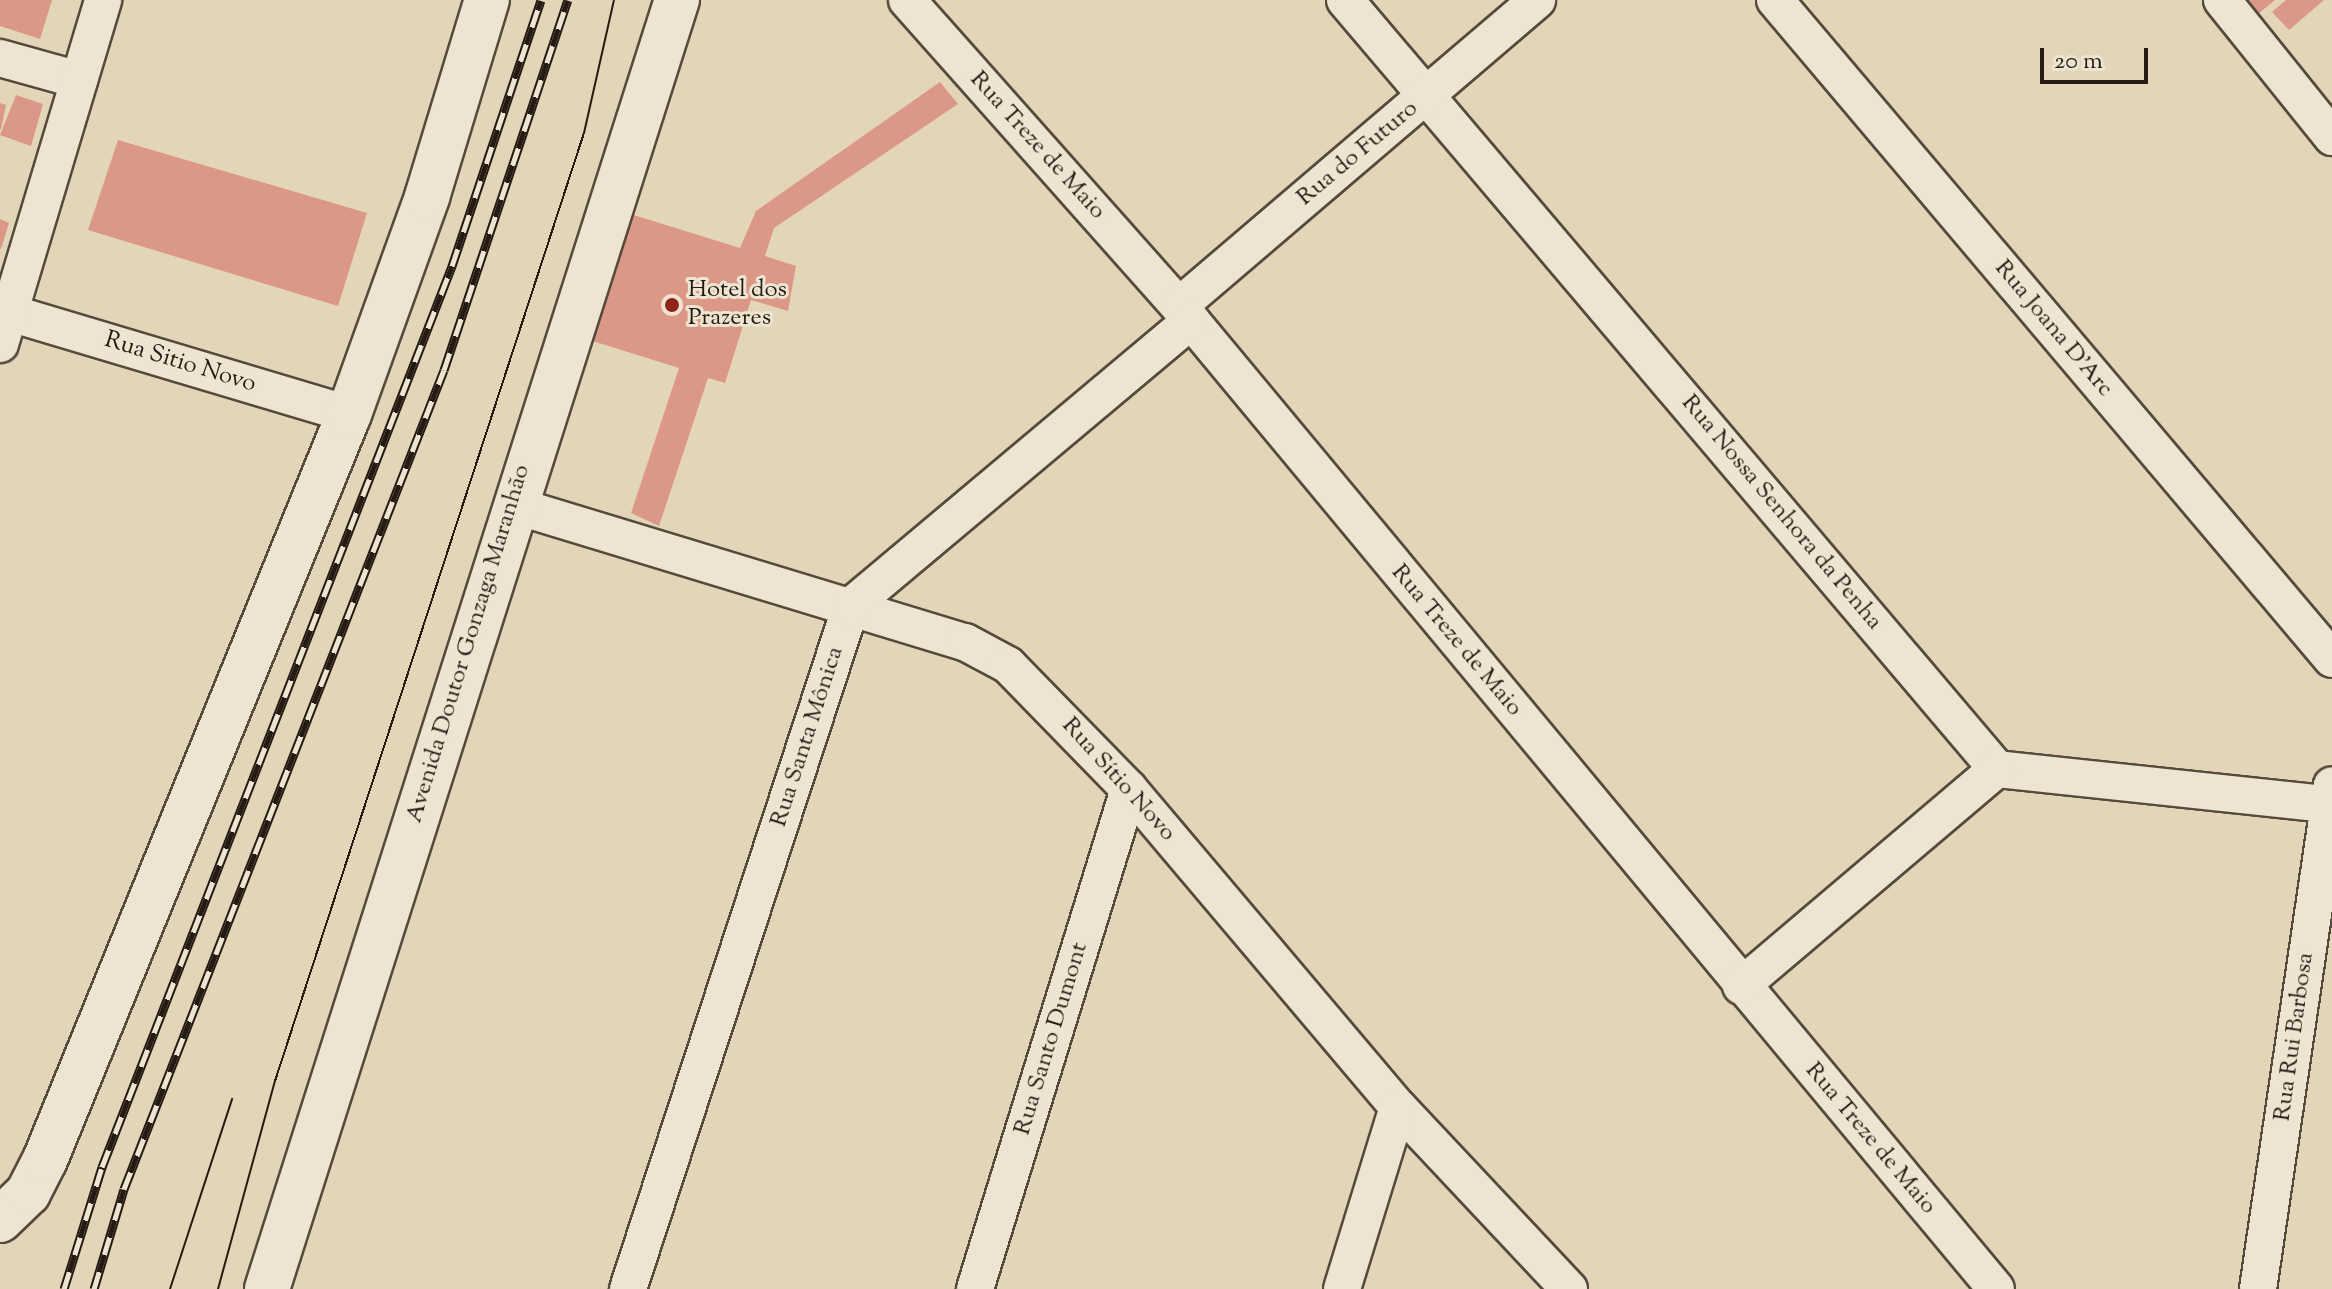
<!DOCTYPE html>
<html>
<head>
<meta charset="utf-8">
<style>
	body { margin:0 }
	#map { position:relative; width:2332px; height:1289px; overflow:hidden; background:#e3d5b8; font-family:"Sorts Mill Goudy",serif }
	div>[style] { position:absolute }
	[style*='--x'] { left:calc(var(--x)*1px); top:calc(var(--y)*1px); width:calc(var(--w)*1px); rotate:calc(var(--a)*1deg) }
	.building>* { inset:0; background:#dc9886 }
	.roads { filter:drop-shadow(2px 0 #554a3c) drop-shadow(-2px 0 #554a3c) drop-shadow(0 2px #554a3c) drop-shadow(0 -2px #554a3c) }
	.street>* { height:36px; margin:-18px; padding:0 18px; transform-origin:18px; border-radius:18px; background:#ede4d1 }
	.secondary>* { height:44px; margin:-22px; padding:0 22px; transform-origin:22px; border-radius:22px; background:#ede4d1 }
	.tram>* { height:2px; margin:-1px; padding:0 1px; transform-origin:1px; border-radius:1px; background:#261b13 }
	.rail>* { height:9px; margin-top:-4.5px; transform-origin:0; background:repeating-linear-gradient(90deg,#ede4d1 0 18px,#261b13 0 36px); box-sizing:border-box; border-block:2px solid #261b13 }
	.dots>* { width:22px; height:22px; translate:-50% -50%; box-sizing:border-box; border:4px solid #ede4d1; border-radius:50% }
	span { translate:-50% -50%; white-space:nowrap; text-align:center; line-height:1.15; -webkit-text-stroke:6px #ede4d1; paint-order:stroke }
	.street-label { font-size:24px; color:#261b13 }
	.poi-label { font-size:24px; color:#261b13 }
	.left { translate:0 -50%; text-align:left }
	.scale { position:absolute; left:2040px; top:48px; width:108px; height:36px; box-sizing:border-box; border:4px solid #261b13; border-top:0; padding-left:10px; font-size:24px; line-height:28px; white-space:nowrap; color:#261b13; -webkit-text-stroke:6px #ede4d1; paint-order:stroke }
</style>
</head>
<body>
<div id="map">
	<div class="building">
		<div style="clip-path:polygon(0 0,52px 0,40px 39px,0 26px)"></div>
		<div style="clip-path:polygon(2246px 0,2275px 0,2258px 14px)"></div>
		<div style="clip-path:polygon(2286px 0,2324px 0,2289px 30px,2272px 12px)"></div>
		<div style="clip-path:polygon(940px 82px,958px 104px,774px 228px,765px 256px,796px 266px,788px 311px,751px 300px,725px 383px,708px 378px,659px 526px,631px 513px,679px 368px,583px 338px,624px 212px,740px 248px,756px 211px)"></div>
		<div style="clip-path:polygon(16px 95px,43px 104px,31px 146px,0 135px)"></div>
		<div style="clip-path:polygon(0 103px,6px 105px,1px 129px,0 129px)"></div>
		<div style="clip-path:polygon(118px 140px,367px 213px,338px 306px,88px 230px)"></div>
		<div style="clip-path:polygon(0 219px,9px 223px,1px 249px,0 249px)"></div>
	</div>
	<div class="roads">
		<div class="street">
			<div style="--x:907;--y:0;--w:409;--a:48.4"></div>
			<div style="--x:1179;--y:306;--w:1278;--a:50.27"></div>
			<div style="--x:1345;--y:0;--w:1008;--a:49.71"></div>
			<div style="--x:1997;--y:769;--w:337;--a:6.1"></div>
			<div style="--x:1775;--y:0;--w:863;--a:49.79"></div>
			<div style="--x:2222;--y:0;--w:176;--a:51.2"></div>
			<div style="--x:0;--y:58;--w:82;--a:15.6"></div>
			<div style="--x:1179;--y:306;--w:471;--a:-40.5"></div>
			<div style="--x:0;--y:310;--w:364;--a:16.6"></div>
			<div style="--x:0;--y:344;--w:359;--a:-73.3"></div>
			<div style="--x:513;--y:505;--w:472;--a:16.9"></div>
			<div style="--x:965;--y:642;--w:49;--a:28.1"></div>
			<div style="--x:1008;--y:665;--w:173;--a:45.7"></div>
			<div style="--x:1129;--y:789;--w:417;--a:49.8"></div>
			<div style="--x:1398;--y:1107;--w:250;--a:46.8"></div>
			<div style="--x:1741;--y:986;--w:336;--a:-40.3"></div>
			<div style="--x:628;--y:1289;--w:718;--a:-71.92"></div>
			<div style="--x:851;--y:606;--w:444;--a:-40"></div>
			<div style="--x:975;--y:1289;--w:523;--a:-72.88"></div>
			<div style="--x:1342;--y:1289;--w:190;--a:-72.9"></div>
			<div style="--x:2258;--y:1289;--w:509;--a:-81.65"></div>
		</div>
		<div class="secondary">
			<div style="--x:0;--y:1220;--w:39;--a:-44"></div>
			<div style="--x:28;--y:1193;--w:37;--a:-63"></div>
			<div style="--x:45;--y:1160;--w:806;--a:-67.83"></div>
			<div style="--x:349;--y:414;--w:231;--a:-70.2"></div>
			<div style="--x:427;--y:197;--w:206;--a:-73.1"></div>
			<div style="--x:267;--y:1289;--w:1353;--a:-72.36"></div>
		</div>
	</div>
	<div class="tram">
		<div style="--x:170;--y:1289;--w:200;--a:-71.9"></div>
		<div style="--x:218;--y:1289;--w:216;--a:-74.7"></div>
		<div style="--x:275;--y:1081;--w:997;--a:-71.95"></div>
		<div style="--x:584;--y:133;--w:136;--a:-77.3"></div>
	</div>
	<div class="rail">
		<div style="--x:64;--y:1289;--w:128;--a:-72.7"></div>
		<div style="--x:102;--y:1167;--w:967;--a:-68.77"></div>
		<div style="--x:452;--y:266;--w:280;--a:-71.5"></div>
		<div style="--x:94;--y:1289;--w:104;--a:-73.3"></div>
		<div style="--x:124;--y:1189;--w:879;--a:-68.66"></div>
		<div style="--x:444;--y:370;--w:390;--a:-71.5"></div>
	</div>
	<div class="dots">
		<div style="left:672px;top:305px;background:#8f2418"></div>
	</div>
	<div class="street-label">
		<span style="left:1037px;top:146px;rotate:48deg">Rua Treze de Maio</span>
		<span style="left:1358px;top:154px;rotate:-40deg">Rua do Futuro</span>
		<span style="left:2053px;top:329px;rotate:50deg">Rua Joana D'Arc</span>
		<span style="left:180px;top:363px;rotate:17deg">Rua Sitio Novo</span>
		<span style="left:1781px;top:513px;rotate:50deg">Rua Nossa Senhora da Penha</span>
		<span style="left:1456px;top:641px;rotate:50deg">Rua Treze de Maio</span>
		<span style="left:469px;top:644px;rotate:-73deg">Avenida Doutor Gonzaga Maranhão</span>
		<span style="left:808px;top:737px;rotate:-72deg">Rua Santa Mônica</span>
		<span style="left:1118px;top:780px;rotate:48deg">Rua Sítio Novo</span>
		<span style="left:2295px;top:1037px;rotate:-82deg">Rua Rui Barbosa</span>
		<span style="left:1052px;top:1039px;rotate:-73deg">Rua Santo Dumont</span>
		<span style="left:1870px;top:1139px;rotate:50deg">Rua Treze de Maio</span>
	</div>
	<div class="poi-label">
		<span class="left" style="left:688px;top:305px">Hotel dos<br>Prazeres</span>
	</div>
	<div class="scale">20 m</div>
</div>
</body>
</html>
